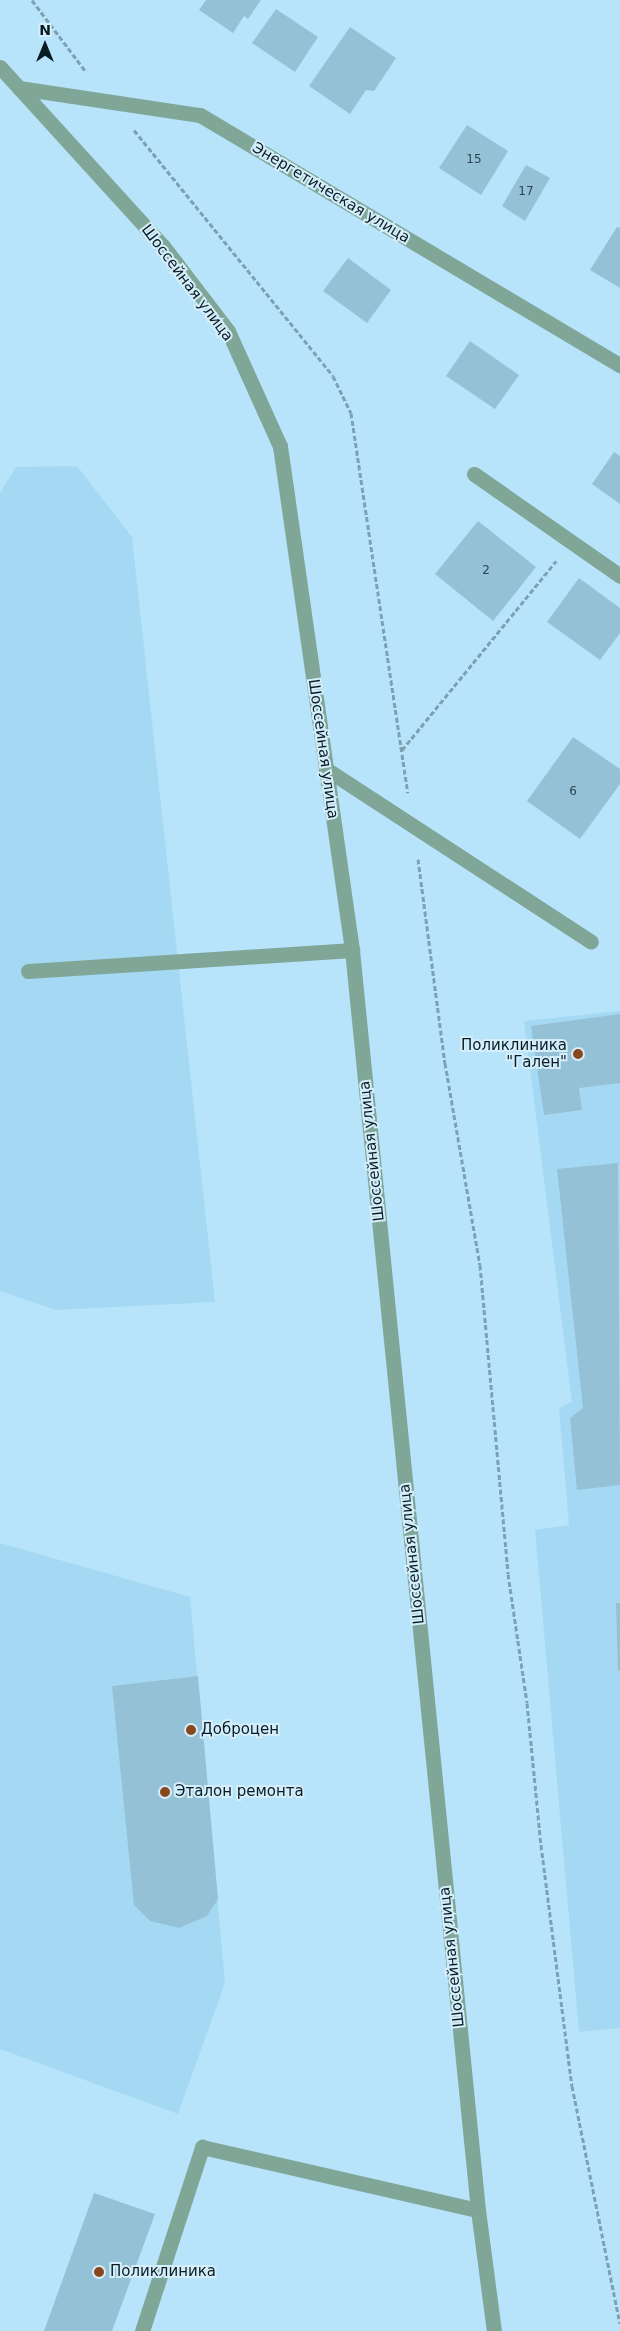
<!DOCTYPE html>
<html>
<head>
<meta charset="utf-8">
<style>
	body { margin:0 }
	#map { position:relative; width:620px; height:2331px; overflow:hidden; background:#b7e4fa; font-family:"DejaVu Sans",sans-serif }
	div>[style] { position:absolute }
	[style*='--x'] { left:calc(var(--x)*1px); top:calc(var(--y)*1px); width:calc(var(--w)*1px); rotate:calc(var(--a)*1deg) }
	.built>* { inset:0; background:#a5d9f3 }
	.building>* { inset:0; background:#95c1d6 }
	.path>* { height:3px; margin-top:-1.5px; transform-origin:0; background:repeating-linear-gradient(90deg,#7da1b2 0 5px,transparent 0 7.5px) }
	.service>* { height:15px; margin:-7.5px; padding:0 7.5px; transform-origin:7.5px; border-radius:7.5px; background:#7fa697 }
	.minor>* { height:15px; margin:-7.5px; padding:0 7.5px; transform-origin:7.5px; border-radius:7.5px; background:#7fa697 }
	.tertiary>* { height:15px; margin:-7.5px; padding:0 7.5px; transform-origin:7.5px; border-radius:7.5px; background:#7fa697 }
	.dots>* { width:14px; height:14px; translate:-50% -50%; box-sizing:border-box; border:2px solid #d4eefb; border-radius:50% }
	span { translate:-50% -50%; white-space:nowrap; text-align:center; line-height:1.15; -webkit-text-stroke:4px #d4eefb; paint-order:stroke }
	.number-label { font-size:12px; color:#2d4550 }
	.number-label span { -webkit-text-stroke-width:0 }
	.street-label { font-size:15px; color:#0a1c23 }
	.poi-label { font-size:15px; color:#0a1c23 }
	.right { translate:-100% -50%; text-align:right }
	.left { translate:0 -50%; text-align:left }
	.north { position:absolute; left:20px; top:20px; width:50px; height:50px; -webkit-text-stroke:4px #d4eefb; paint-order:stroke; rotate:0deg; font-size:14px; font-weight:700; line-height:20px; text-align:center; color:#0a1c23 }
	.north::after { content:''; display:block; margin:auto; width:18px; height:22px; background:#0a1c23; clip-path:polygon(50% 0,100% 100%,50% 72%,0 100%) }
</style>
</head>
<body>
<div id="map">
	<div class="built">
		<div style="clip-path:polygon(77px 466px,132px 537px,215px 1302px,56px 1310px,0 1291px,0 493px,16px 467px)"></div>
		<div style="clip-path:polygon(620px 1011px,620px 2028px,579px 2032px,535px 1530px,569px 1525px,559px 1408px,572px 1402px,524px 1021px)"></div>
		<div style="clip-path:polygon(0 1543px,190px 1597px,225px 1983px,178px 2114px,0 2049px)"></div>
	</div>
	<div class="building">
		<div style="clip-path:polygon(206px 0,261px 0,248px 19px,244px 16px,233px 33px,199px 10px)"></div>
		<div style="clip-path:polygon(276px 9px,318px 37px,295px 72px,252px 43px)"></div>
		<div style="clip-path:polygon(350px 27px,396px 58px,374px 91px,366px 90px,350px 114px,309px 86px)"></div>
		<div style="clip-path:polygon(467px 125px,508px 151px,481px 195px,439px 168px)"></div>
		<div style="clip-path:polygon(526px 165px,550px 178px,525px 221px,502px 206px)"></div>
		<div style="clip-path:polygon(617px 227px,620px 228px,620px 288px,590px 270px)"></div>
		<div style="clip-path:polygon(348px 258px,391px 290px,367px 323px,323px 291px)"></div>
		<div style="clip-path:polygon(470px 341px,519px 375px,495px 409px,446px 376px)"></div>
		<div style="clip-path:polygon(614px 452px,620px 456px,620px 504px,592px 484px)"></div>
		<div style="clip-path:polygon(478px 521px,536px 567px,493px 621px,435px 574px)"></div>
		<div style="clip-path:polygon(579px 578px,620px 608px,620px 633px,600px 660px,547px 622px)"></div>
		<div style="clip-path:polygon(573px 737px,620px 769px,620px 784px,580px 839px,527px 801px)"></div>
		<div style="clip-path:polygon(620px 1014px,620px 1083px,579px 1088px,582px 1110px,544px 1115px,531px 1026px)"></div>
		<div style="clip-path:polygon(618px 1163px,620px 1485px,577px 1490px,570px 1418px,583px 1408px,557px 1169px)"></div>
		<div style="clip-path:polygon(616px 1603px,620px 1603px,620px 1671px,618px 1671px)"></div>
		<div style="clip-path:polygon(198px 1676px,218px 1899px,207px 1916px,179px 1928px,150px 1921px,134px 1905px,112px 1686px)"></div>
		<div style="clip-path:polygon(94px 2193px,155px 2214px,112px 2331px,44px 2331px)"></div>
	</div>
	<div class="path">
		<div style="--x:32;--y:0;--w:90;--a:53.1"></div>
		<div style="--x:134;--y:130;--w:316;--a:51"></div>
		<div style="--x:333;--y:376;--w:41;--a:64.1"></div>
		<div style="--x:351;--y:413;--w:384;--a:81.5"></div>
		<div style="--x:402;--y:750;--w:244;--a:-50.8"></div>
		<div style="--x:418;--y:859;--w:206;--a:82.5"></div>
		<div style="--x:445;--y:1063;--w:205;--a:80.2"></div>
		<div style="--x:480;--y:1265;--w:310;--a:84.8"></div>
		<div style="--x:508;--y:1574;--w:130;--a:81.6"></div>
		<div style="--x:527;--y:1703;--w:143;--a:84.4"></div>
		<div style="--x:541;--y:1845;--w:243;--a:82.7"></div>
		<div style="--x:572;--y:2086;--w:242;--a:78.6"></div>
	</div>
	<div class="service">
		<div style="--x:326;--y:769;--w:316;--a:33.1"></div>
		<div style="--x:28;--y:971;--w:325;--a:-3.7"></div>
		<div style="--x:142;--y:2331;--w:194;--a:-71.9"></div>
		<div style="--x:202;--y:2147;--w:283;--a:12.9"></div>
	</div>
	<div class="minor">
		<div style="--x:474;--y:474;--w:178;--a:34.9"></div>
	</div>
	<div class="tertiary">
		<div style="--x:0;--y:67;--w:242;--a:47.7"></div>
		<div style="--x:163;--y:246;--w:107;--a:52.6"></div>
		<div style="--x:228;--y:331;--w:126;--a:65.7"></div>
		<div style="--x:280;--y:446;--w:509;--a:81.87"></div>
		<div style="--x:352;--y:950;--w:1266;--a:84.29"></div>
		<div style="--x:478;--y:2210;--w:122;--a:82.5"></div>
		<div style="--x:19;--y:88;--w:183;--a:8.5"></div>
		<div style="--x:200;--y:115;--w:489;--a:30.8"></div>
	</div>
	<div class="dots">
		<div style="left:578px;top:1054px;background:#8b471c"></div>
		<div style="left:191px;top:1730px;background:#8b471c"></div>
		<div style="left:165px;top:1792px;background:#8b471c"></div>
		<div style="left:99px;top:2272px;background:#8b471c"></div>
	</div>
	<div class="number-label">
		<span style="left:474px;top:160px">15</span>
		<span style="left:526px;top:192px">17</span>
		<span style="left:486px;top:571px">2</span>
		<span style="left:573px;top:792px">6</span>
	</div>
	<div class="street-label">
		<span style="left:331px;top:193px;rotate:31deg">Энергетическая улица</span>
		<span style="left:187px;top:283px;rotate:53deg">Шоссейная улица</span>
		<span style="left:323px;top:749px;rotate:82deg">Шоссейная улица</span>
		<span style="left:372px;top:1151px;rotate:-96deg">Шоссейная улица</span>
		<span style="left:412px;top:1554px;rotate:-96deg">Шоссейная улица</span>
		<span style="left:452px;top:1957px;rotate:-96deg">Шоссейная улица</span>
	</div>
	<div class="poi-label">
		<span class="right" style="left:567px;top:1054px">Поликлиника<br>"Гален"</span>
		<span class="left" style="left:201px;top:1730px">Доброцен</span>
		<span class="left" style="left:175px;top:1792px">Эталон ремонта</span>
		<span class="left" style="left:110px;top:2272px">Поликлиника</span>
	</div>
	<div class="north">N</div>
</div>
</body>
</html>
